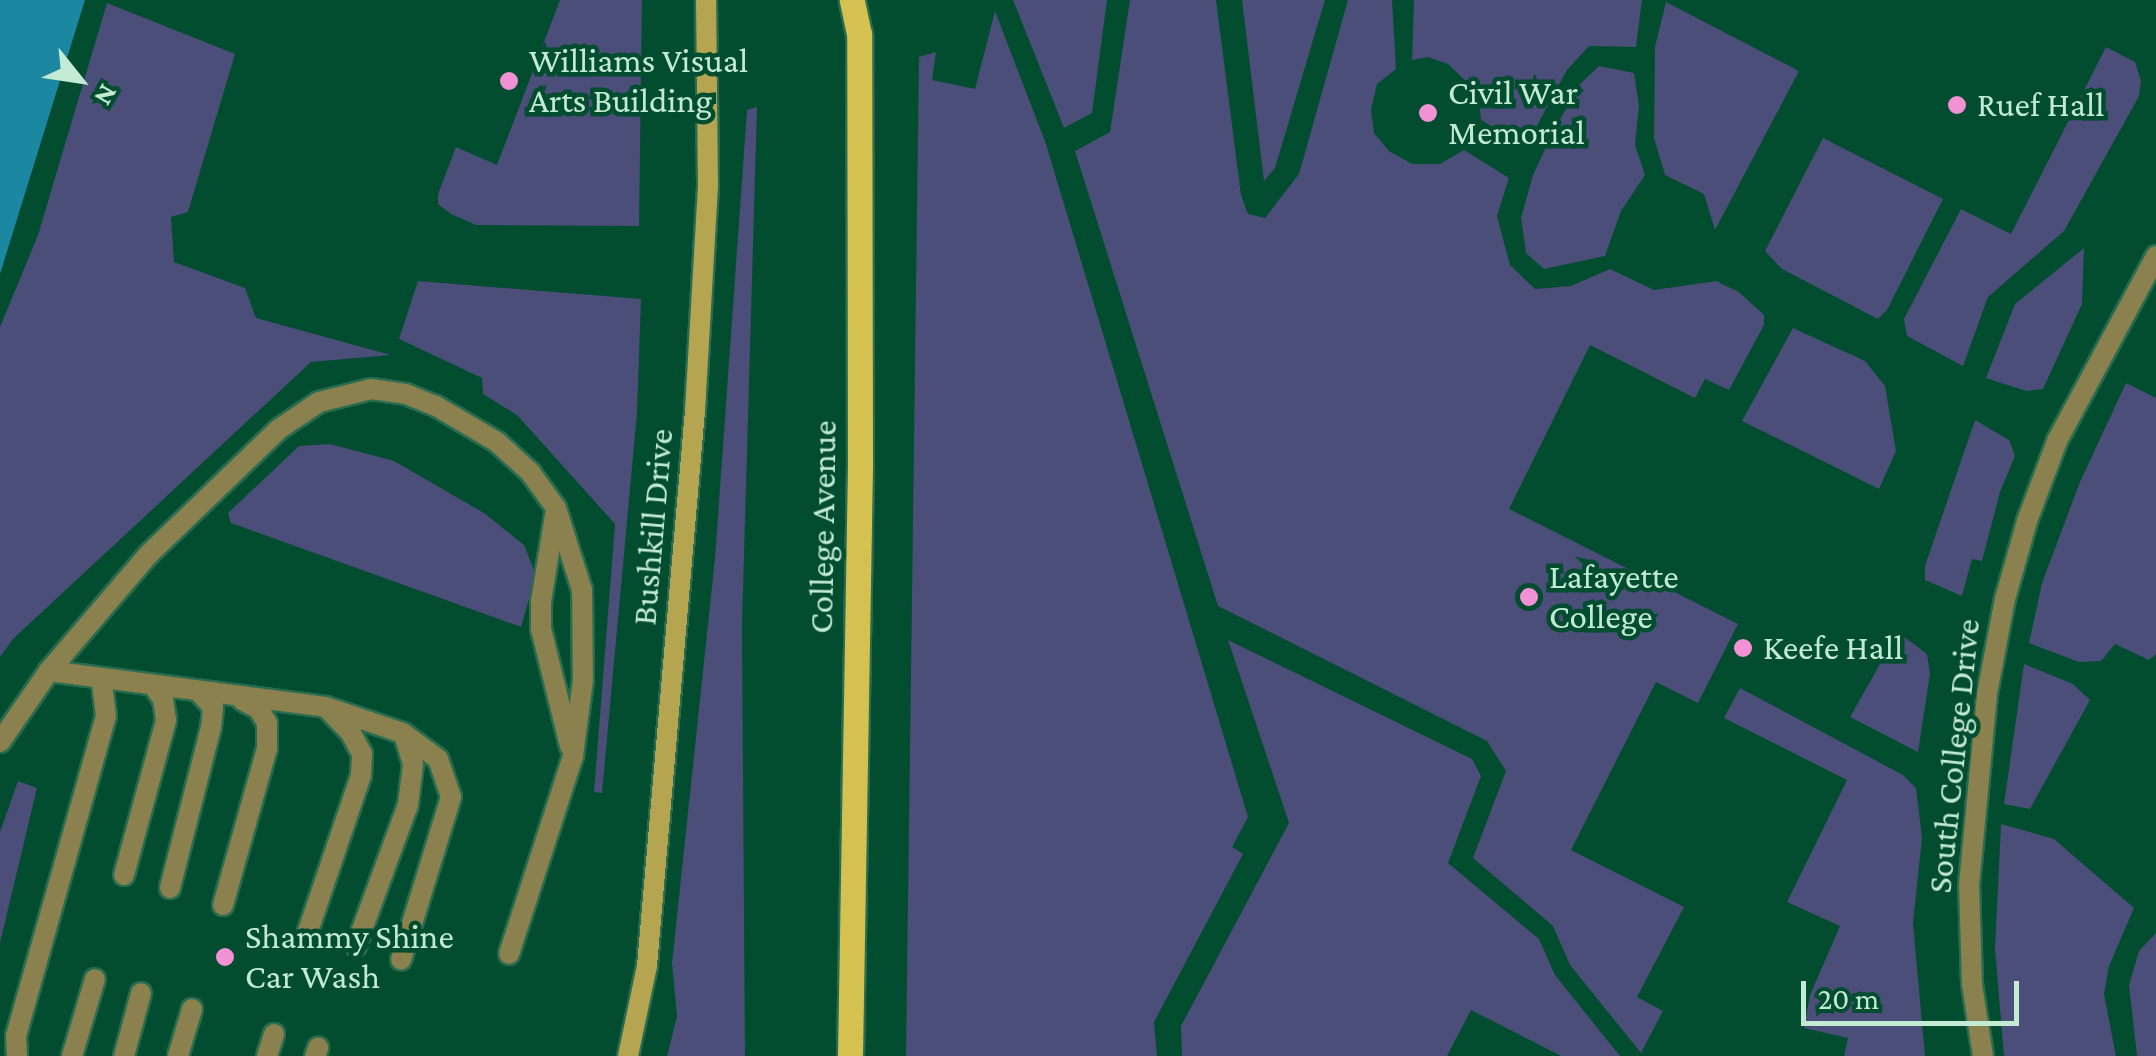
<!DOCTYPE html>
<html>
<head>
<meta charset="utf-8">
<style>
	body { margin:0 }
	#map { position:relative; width:2156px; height:1056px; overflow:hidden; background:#024c2f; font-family:"Crimson Pro",serif }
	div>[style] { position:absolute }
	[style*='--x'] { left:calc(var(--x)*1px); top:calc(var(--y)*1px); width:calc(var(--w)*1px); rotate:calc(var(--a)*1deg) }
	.green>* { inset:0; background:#4a4e78 }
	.water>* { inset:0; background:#1c87a1 }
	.roads { filter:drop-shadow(2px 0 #296c50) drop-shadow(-2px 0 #296c50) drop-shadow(0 2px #296c50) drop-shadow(0 -2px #296c50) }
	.lane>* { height:20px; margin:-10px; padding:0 10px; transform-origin:10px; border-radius:10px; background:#8a814e }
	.street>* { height:20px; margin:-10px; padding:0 10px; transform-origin:10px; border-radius:10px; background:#8a814e }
	.secondary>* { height:20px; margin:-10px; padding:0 10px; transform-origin:10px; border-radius:10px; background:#b5a551 }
	.primary>* { height:25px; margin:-12.5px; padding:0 12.5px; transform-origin:12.5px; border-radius:12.5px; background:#d5c150 }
	.dots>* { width:28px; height:28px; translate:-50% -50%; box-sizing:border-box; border:5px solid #024c2f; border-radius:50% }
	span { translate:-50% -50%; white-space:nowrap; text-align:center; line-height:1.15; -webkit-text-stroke:9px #024c2f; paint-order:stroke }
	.poi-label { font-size:35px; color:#c3ebd4 }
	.left { translate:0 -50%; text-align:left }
	.street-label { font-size:35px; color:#c3ebd4 }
	.north { position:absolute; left:30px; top:30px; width:100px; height:100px; -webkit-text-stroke:8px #024c2f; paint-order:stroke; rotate:120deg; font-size:28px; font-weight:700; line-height:40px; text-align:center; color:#c3ebd4 }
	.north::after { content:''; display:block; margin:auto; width:35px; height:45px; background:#c3ebd4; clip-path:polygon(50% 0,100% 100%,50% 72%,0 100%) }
	.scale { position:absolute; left:1801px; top:981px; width:218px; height:45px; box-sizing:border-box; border:5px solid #c3ebd4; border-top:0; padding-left:12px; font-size:30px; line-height:35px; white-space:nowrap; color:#c3ebd4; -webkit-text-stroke:8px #024c2f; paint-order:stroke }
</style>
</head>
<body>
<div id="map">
	<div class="green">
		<div style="clip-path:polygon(560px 0,642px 0,639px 226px,476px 225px,451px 214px,438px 204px,438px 194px,456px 147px,497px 165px)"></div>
		<div style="clip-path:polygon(1013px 0,1107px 0,1092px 113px,1064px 128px)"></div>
		<div style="clip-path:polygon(1130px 0,1216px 0,1241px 195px,1248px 214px,1265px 218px,1299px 174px,1348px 0,1392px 0,1396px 69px,1377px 84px,1371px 110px,1374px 133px,1389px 151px,1412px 164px,1440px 164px,1464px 150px,1509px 178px,1497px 216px,1510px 265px,1535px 289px,1571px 286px,1610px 269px,1654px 290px,1716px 281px,1739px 292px,1764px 315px,1764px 325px,1729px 390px,1705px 379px,1695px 398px,1590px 345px,1509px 509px,1738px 624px,1698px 703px,1656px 682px,1571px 850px,1684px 907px,1637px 997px,1663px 1011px,1641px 1053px,1570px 965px,1553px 926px,1473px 858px,1506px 771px,1487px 741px,1218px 606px,1075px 151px,1110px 132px)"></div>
		<div style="clip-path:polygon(1242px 0,1325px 0,1275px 168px,1264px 181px)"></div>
		<div style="clip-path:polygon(1414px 0,1642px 0,1636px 47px,1589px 46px,1567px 70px,1526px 146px,1481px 120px,1478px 93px,1448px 64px,1428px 57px,1412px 60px)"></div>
		<div style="clip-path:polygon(1666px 2px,1799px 71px,1715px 230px,1704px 194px,1665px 175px,1654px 138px,1655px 47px)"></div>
		<div style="clip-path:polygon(107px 3px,235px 54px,188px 212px,171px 217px,174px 262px,245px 288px,256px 318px,391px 355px,311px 362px,13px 639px,0 657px,0 327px,38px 235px)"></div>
		<div style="clip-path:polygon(995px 11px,1046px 144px,1248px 817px,1232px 847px,1243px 854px,1154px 1022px,1157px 1056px,906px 1056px,919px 57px,936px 52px,932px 80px,975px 89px)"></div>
		<div style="clip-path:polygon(2106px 47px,2135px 62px,2141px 81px,2139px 96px,2064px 231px,1988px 297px,1963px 366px,1907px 336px,1904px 319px,1961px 209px,2011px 234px)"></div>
		<div style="clip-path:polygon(1599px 66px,1634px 73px,1639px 105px,1635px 145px,1645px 175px,1621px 211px,1605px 256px,1544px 269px,1526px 253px,1521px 218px,1533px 175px,1555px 128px,1580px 84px)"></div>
		<div style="clip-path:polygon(757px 107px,742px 625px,745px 1056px,667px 1056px,677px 1016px,672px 963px,715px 558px,747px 110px)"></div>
		<div style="clip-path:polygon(1823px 138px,1943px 199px,1887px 310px,1878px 319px,1782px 269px,1765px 251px)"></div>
		<div style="clip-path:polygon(2084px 248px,2082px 304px,2043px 389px,2026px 391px,1986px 378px,2015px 304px)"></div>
		<div style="clip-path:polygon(418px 281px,641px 299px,637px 413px,602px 793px,594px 792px,615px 524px,517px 415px,483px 394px,482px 378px,399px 339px)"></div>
		<div style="clip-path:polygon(1793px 328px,1865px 361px,1885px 386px,1896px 451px,1879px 489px,1742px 421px)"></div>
		<div style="clip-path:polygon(2126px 383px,2156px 398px,2156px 654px,2149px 660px,2115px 644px,2101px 661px,2079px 662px,2029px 643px,2042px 583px,2080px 482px)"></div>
		<div style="clip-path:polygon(1975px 420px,2009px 440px,2015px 456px,2000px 492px,1982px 561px,1972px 559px,1962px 596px,1925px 580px,1925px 566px)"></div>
		<div style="clip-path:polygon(330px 444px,394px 461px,484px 513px,524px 545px,536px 575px,521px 627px,231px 523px,228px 513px,299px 446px)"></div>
		<div style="clip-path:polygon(1903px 636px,1927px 654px,1930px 674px,1918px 752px,1850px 717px,1893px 641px)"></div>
		<div style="clip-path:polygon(1228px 640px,1472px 759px,1481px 776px,1448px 863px,1539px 939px,1555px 975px,1620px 1056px,1561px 1056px,1471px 1010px,1447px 1056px,1182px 1056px,1181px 1026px,1289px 823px)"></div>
		<div style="clip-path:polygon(2024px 664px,2073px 684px,2090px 700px,2030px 809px,2004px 804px)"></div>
		<div style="clip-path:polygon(1740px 688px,1903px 775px,1916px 788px,1922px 838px,1913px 923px,1925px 1056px,1844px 1056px,1848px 1038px,1804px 1028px,1810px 995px,1840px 926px,1787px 902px,1847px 780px,1724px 718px)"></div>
		<div style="clip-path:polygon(18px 781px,37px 788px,0 943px,0 832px)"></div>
		<div style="clip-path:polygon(2001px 824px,2054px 839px,2134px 908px,2109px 966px,2104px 994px,2116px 1056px,2004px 1056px,1995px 949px)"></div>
		<div style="clip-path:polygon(2156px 933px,2156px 1056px,2137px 1056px,2129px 985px,2139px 951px)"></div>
	</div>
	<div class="water">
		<div style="clip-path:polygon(0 0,85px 0,0 274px)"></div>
	</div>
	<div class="roads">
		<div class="lane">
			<div style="--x:555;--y:515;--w:87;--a:99.2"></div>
			<div style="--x:541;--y:601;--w:28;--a:90"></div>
			<div style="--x:541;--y:629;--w:121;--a:76.1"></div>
			<div style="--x:49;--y:671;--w:279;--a:7.4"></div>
			<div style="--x:326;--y:707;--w:81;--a:18.7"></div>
			<div style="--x:403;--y:733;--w:44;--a:36.6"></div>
			<div style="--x:438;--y:759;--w:40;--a:71.1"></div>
			<div style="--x:451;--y:797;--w:170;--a:107.1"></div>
			<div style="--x:0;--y:742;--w:86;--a:-55.4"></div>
			<div style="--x:49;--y:671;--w:154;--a:-49.5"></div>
			<div style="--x:149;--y:554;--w:180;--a:-43.9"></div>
			<div style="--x:279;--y:429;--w:48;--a:-34"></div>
			<div style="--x:319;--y:402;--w:54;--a:-14"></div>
			<div style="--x:371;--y:389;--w:35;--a:8"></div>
			<div style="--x:406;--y:394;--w:32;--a:22"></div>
			<div style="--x:436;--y:406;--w:71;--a:30.5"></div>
			<div style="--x:497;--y:442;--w:45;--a:42.3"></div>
			<div style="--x:530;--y:472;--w:44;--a:54.2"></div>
			<div style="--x:556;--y:508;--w:86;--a:72.4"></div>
			<div style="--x:582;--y:590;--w:90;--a:89.4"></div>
			<div style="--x:583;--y:680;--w:77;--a:97.5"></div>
			<div style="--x:573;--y:756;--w:208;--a:107.9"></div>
			<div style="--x:124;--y:875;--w:161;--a:-74.8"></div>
			<div style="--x:166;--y:720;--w:21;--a:-98"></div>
			<div style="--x:163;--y:699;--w:17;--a:-126"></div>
			<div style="--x:170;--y:888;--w:166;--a:-75.7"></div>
			<div style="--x:211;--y:727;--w:20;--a:-84"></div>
			<div style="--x:213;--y:707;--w:22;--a:-133"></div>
			<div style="--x:223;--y:905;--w:163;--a:-74.3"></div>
			<div style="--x:267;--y:748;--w:25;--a:-90"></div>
			<div style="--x:267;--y:723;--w:16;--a:-120"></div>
			<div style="--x:259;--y:709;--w:19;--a:-152"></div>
			<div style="--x:308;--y:931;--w:165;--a:-71.2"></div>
			<div style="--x:361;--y:775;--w:21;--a:-87"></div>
			<div style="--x:362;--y:754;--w:24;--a:-118"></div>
			<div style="--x:351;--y:733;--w:35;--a:-134"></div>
			<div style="--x:356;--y:946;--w:150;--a:-69.8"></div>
			<div style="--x:408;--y:805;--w:41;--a:-83"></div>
			<div style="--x:413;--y:764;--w:31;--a:-107"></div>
			<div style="--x:17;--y:1056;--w:20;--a:-93"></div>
			<div style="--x:16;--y:1036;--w:332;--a:-74.3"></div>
			<div style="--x:106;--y:716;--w:38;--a:-97"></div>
			<div style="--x:72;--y:1056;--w:80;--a:-73.4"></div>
			<div style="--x:124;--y:1056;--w:65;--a:-74.9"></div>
			<div style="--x:178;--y:1056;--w:49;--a:-73.4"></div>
			<div style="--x:267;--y:1056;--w:23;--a:-72"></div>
			<div style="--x:315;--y:1056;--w:9;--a:-69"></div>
		</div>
		<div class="street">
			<div style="--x:1983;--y:1056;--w:73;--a:-98.7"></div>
			<div style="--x:1972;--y:984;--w:99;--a:-91.7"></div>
			<div style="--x:1969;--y:885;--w:192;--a:-84.6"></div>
			<div style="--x:1987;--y:694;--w:97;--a:-79.3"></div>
			<div style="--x:2005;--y:599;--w:81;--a:-74.2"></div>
			<div style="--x:2027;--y:521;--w:85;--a:-69.4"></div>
			<div style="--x:2057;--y:441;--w:210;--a:-61.8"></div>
		</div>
		<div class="secondary">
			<div style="--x:628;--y:1056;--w:92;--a:-78.1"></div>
			<div style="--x:647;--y:966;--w:557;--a:-85.06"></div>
			<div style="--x:695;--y:411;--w:225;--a:-86.7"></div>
			<div style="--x:708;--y:186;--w:186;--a:-90.6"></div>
		</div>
		<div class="primary">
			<div style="--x:850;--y:1056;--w:592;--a:-89.03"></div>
			<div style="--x:860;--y:464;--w:430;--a:-90.1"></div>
			<div style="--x:859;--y:34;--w:35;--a:-102"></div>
		</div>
	</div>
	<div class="dots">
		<div style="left:509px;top:81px;background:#f391d5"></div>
		<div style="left:1957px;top:105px;background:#f391d5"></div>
		<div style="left:1428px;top:113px;background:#f391d5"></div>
		<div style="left:1529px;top:597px;background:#f391d5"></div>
		<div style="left:1743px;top:648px;background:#f391d5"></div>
		<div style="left:225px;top:957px;background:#f391d5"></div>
	</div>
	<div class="poi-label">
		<span class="left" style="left:529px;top:81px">Williams Visual<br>Arts Building</span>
		<span class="left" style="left:1448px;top:113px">Civil War<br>Memorial</span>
		<span class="left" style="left:1977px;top:105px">Ruef Hall</span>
		<span class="left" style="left:1549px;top:597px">Lafayette<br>College</span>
		<span class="left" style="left:1763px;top:648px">Keefe Hall</span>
		<span class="left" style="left:245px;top:957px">Shammy Shine<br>Car Wash</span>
	</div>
	<div class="street-label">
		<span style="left:653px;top:527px;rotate:-85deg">Bushkill Drive</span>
		<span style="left:823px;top:527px;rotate:-89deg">College Avenue</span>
		<span style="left:1954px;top:756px;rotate:-84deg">South College Drive</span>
	</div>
	<div class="north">N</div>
	<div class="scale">20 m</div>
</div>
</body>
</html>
